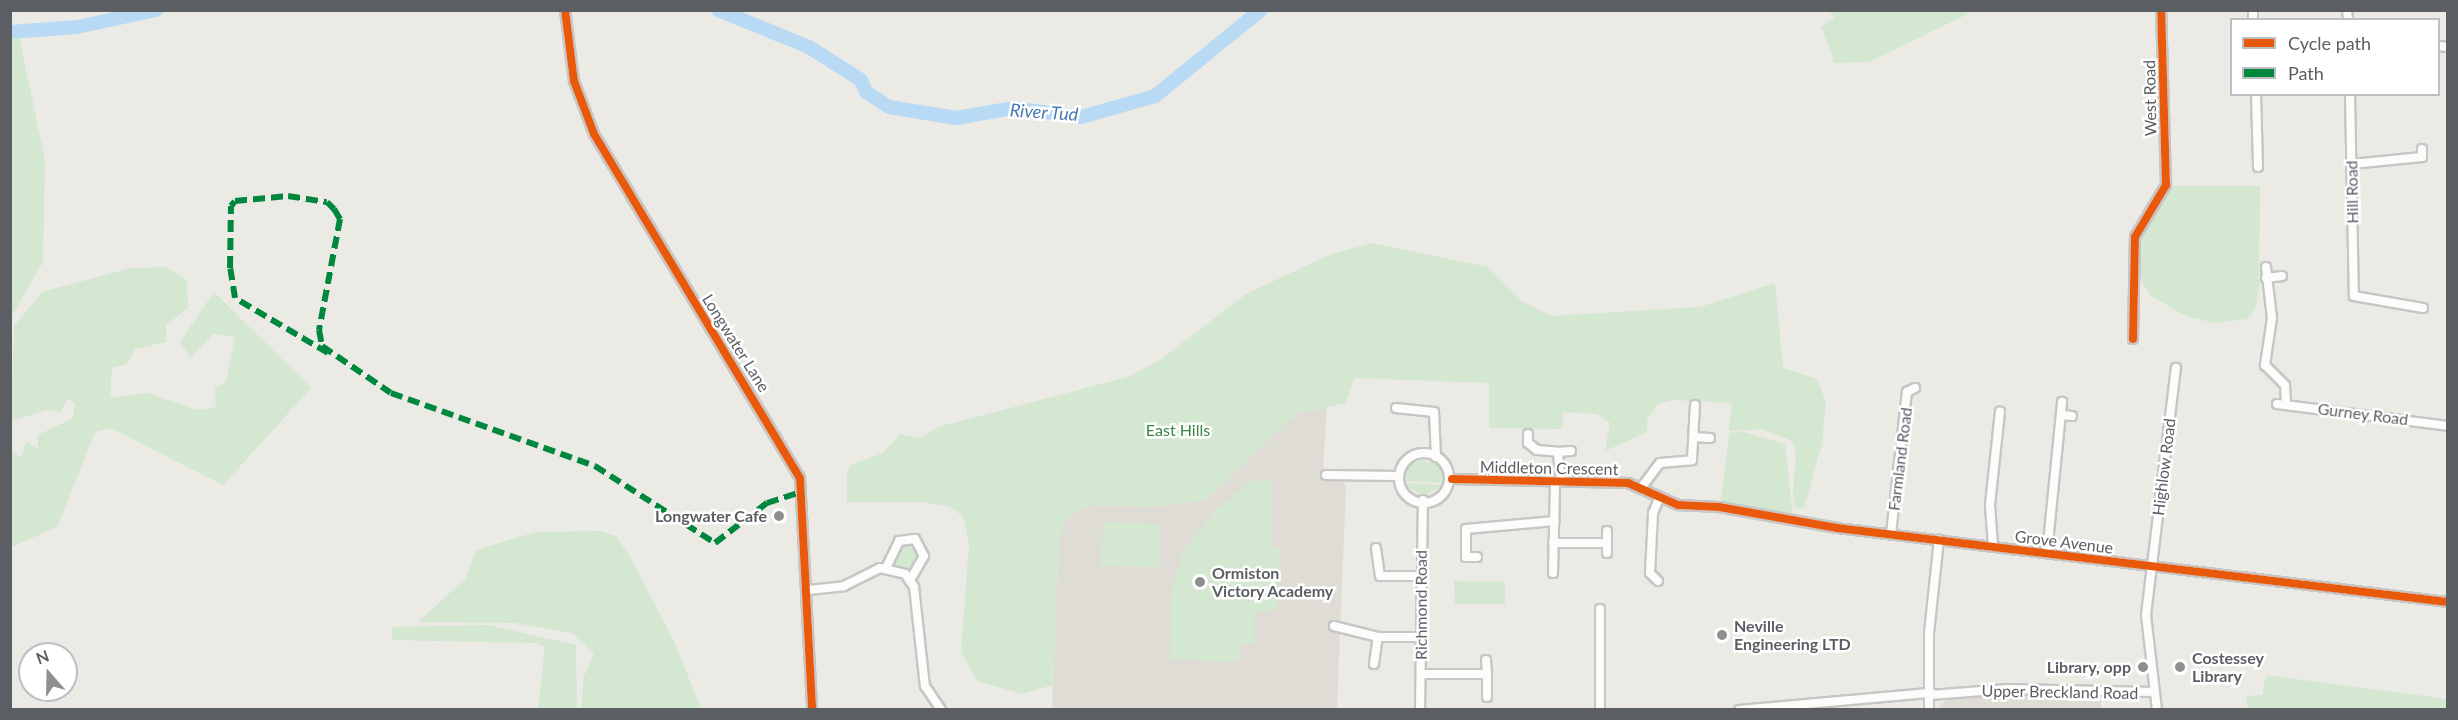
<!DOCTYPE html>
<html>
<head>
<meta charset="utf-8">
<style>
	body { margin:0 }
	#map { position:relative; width:2458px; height:720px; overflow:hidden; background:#ebeae5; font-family:Lato,sans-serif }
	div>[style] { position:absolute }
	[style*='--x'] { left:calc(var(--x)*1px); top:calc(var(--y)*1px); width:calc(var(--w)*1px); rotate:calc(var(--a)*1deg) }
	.education>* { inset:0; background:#dedcd5 }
	.green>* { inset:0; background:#d3e7d1 }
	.round { border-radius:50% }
	.river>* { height:14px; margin:-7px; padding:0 7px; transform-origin:7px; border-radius:7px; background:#b9daf5 }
	.roads { filter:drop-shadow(2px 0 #c6c6c6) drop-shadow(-2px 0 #c6c6c6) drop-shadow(0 2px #c6c6c6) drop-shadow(0 -2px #c6c6c6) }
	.minor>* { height:8px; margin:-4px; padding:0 4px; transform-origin:4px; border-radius:4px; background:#fcfcfb }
	.minor>.ring { margin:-4px; padding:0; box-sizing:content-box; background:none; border:8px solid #fcfcfb; border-radius:50% }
	.quiet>* { height:6px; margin-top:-3px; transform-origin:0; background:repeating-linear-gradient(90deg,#00873e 0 12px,transparent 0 18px) }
	.cycleway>* { height:8px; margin:-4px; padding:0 4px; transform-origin:4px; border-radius:4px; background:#e8590c }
	.dots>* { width:16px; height:16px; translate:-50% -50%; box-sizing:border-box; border:3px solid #fff; border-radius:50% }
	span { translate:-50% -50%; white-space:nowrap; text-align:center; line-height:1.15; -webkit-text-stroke:5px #fff; paint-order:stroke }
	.street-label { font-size:16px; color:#5b5e63 }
	.park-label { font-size:16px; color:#38853e }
	.poi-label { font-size:16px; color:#5b5e63; font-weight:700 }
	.right { translate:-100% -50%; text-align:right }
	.left { translate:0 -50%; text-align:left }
	.water-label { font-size:18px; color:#4579b5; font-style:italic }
	.frame { position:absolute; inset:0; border:12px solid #5b5e63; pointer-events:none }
	.legend { position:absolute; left:2230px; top:18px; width:210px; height:78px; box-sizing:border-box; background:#fff; border:2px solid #bdbfc1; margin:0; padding:8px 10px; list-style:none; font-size:18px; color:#5b5e63 }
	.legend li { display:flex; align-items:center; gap:12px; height:30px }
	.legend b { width:30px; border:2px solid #bdbfc1 }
	.north { position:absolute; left:18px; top:642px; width:60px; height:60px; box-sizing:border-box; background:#fff; border:2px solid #bdbfc1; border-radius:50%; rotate:340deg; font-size:16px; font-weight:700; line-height:24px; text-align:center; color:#5b5e63 }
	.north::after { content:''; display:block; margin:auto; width:21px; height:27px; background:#8d8f90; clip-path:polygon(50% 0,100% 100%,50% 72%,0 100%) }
</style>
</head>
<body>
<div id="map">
	<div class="education">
		<div style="clip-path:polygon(1327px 407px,1323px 470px,1342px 472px,1342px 483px,1346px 484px,1337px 709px,1052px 710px,1059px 538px,1068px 517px,1089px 505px,1156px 507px,1205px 500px,1296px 414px)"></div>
		<div style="clip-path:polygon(2041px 694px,2101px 699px,2101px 709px,1937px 710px,1946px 699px)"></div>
	</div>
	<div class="green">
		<div style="clip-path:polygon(1827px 11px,1974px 11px,1869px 62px,1835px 63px,1821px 27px,1835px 17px)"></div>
		<div style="clip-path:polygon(18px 32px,45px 160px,43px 262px,11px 317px,10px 34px)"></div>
		<div style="clip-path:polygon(2174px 186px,2260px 186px,2259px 289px,2255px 310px,2247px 319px,2215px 323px,2186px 316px,2151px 296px,2143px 284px,2137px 258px,2141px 237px)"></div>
		<div style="clip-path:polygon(1372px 243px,1488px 267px,1523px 302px,1552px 316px,1700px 307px,1775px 283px,1783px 368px,1817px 379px,1826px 402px,1822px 443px,1804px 508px,1796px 508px,1793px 496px,1796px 454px,1792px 441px,1762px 429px,1729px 431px,1732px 403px,1674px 400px,1658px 404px,1647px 419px,1647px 432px,1605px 451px,1610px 423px,1597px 414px,1563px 412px,1562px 429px,1489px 428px,1489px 383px,1354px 378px,1346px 403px,1296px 414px,1205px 500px,1156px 507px,1089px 505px,1068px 517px,1059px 538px,1053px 685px,1022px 694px,977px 681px,961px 652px,969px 545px,963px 516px,948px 506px,922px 502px,847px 502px,847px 471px,853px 464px,883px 453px,900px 434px,920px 438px,938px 427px,1128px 377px,1160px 360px,1246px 294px,1329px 255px)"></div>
		<div style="clip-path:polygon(165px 267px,187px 280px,188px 308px,166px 325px,166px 342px,135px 349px,127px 364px,112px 368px,110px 398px,148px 393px,197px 410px,216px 407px,215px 388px,226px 382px,235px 337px,213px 334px,191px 358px,180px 342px,214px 292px,311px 388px,223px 485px,111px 428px,95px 432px,57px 527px,11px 547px,11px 451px,21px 458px,26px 442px,38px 449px,38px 435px,73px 418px,75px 403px,67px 398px,61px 412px,47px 410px,11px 421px,14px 326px,42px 292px,131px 268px)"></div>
		<div style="clip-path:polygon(1740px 431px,1785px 444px,1793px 516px,1721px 502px,1729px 433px)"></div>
		<div style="clip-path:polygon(1422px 460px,1442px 466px,1446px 483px,1401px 481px,1405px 467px)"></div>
		<div style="clip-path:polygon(1273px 480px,1272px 547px,1281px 548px,1277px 610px,1254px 613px,1254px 645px,1239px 645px,1239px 662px,1170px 659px,1171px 591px,1184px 550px,1217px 509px,1250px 481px)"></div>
		<div style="clip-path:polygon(1402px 483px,1445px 485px,1423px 496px)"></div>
		<div style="clip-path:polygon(1103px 522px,1161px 524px,1159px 567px,1101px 566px)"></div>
		<div style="clip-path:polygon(600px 531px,616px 536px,629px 555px,675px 643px,701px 709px,581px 709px,584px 676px,594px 654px,572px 633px,515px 623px,418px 622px,466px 578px,476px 550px,536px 532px)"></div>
		<div class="round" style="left:894px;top:544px;width:26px;height:26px"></div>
		<div style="clip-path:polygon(1454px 581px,1505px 582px,1505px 604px,1455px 604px)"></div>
		<div style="clip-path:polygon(488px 625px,576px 645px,577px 709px,538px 709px,545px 647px,535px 643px,392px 640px,392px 627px)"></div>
		<div style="clip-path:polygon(2266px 675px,2447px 699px,2447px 709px,2248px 709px,2246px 696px,2262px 695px)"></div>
	</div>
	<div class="river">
		<div style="--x:718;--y:10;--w:98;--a:22.1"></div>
		<div style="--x:809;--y:47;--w:62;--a:32.4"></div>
		<div style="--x:861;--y:80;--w:13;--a:67"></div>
		<div style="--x:866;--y:92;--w:27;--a:33"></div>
		<div style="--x:889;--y:107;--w:68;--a:9.3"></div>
		<div style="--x:956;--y:118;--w:59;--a:-9.8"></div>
		<div style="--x:1014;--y:108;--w:68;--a:7.7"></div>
		<div style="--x:1081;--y:117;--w:77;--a:-15.8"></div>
		<div style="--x:1155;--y:96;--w:136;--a:-39.1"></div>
		<div style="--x:10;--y:32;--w:67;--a:-4.3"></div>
		<div style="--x:77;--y:27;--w:81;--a:-12.1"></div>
	</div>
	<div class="roads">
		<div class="minor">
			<div style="--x:565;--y:10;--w:72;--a:82.8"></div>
			<div style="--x:574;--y:81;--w:57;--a:69.3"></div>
			<div style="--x:594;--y:134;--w:401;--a:59.1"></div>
			<div style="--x:800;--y:478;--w:232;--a:87"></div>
			<div style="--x:2253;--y:10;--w:10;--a:90"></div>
			<div style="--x:2347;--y:10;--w:10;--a:84"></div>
			<div style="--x:2438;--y:46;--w:10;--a:6"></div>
			<div style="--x:2256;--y:94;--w:73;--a:88.4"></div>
			<div style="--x:2350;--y:94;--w:202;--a:88.9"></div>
			<div style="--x:2354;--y:296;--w:70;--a:9.9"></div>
			<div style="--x:2352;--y:164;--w:70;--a:-5.7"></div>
			<div style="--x:2422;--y:157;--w:8;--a:-90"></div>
			<div style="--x:2266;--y:267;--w:51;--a:83.3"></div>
			<div style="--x:2272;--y:318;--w:48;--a:98.5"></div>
			<div style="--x:2265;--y:365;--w:28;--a:45"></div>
			<div style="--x:2285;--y:385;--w:20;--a:87"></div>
			<div style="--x:2266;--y:278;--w:16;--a:-7"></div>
			<div style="--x:2133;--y:339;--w:102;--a:-88.9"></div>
			<div style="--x:2135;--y:237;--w:61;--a:-59.2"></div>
			<div style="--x:2166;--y:185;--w:175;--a:-91.6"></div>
			<div style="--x:2277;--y:404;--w:172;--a:7.3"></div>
			<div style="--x:1396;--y:408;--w:38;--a:6"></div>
			<div style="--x:1434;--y:412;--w:45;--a:87.5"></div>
			<div style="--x:2062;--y:415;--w:10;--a:6"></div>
			<div style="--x:1528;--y:434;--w:9;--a:90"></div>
			<div style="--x:1528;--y:443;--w:11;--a:38"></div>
			<div style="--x:1537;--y:450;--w:21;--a:5"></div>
			<div style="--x:1695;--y:437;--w:15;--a:4"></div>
			<div class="ring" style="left:1399px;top:453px;width:42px;height:42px"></div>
			<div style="--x:1326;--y:475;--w:70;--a:0.8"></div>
			<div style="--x:1452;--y:479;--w:176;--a:1.3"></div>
			<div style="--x:1628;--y:483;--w:55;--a:23.7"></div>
			<div style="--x:1678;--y:505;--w:41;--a:2.8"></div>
			<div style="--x:1719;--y:507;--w:120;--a:10.1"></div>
			<div style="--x:1837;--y:528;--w:615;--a:6.91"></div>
			<div style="--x:1561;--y:482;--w:30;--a:-96"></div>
			<div style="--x:1558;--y:452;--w:13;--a:-4"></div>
			<div style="--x:1641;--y:488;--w:31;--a:-53"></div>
			<div style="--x:1660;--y:463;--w:32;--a:-5"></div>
			<div style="--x:1692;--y:460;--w:55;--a:-86.9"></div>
			<div style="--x:1607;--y:531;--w:22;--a:90"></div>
			<div style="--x:1891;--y:534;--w:143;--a:-83.6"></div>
			<div style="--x:1907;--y:392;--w:9;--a:-27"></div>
			<div style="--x:1553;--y:543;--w:54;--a:0"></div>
			<div style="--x:1993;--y:546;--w:41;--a:-94.2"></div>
			<div style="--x:1990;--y:505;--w:94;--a:-83.9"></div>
			<div style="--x:1376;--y:548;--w:28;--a:82"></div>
			<div style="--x:1380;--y:576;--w:41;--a:0"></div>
			<div style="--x:2047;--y:553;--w:152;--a:-84.3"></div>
			<div style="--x:1477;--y:557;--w:11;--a:180"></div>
			<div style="--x:1466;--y:557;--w:28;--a:-90"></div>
			<div style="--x:1466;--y:529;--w:89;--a:-5.1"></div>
			<div style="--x:886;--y:568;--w:30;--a:-64"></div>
			<div style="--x:899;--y:541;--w:16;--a:-7"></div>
			<div style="--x:915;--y:539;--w:19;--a:62"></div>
			<div style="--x:924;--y:556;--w:28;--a:120"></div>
			<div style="--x:1553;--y:573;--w:91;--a:-88.7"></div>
			<div style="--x:1658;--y:581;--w:11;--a:-135"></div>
			<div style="--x:1650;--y:573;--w:60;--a:-87.1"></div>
			<div style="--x:1653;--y:513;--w:15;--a:-67"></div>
			<div style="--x:808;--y:590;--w:36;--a:-6"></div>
			<div style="--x:844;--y:586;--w:40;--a:-26.6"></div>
			<div style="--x:880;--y:568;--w:26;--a:13"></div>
			<div style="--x:905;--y:574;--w:16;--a:55"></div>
			<div style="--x:914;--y:587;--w:100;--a:83.7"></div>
			<div style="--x:925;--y:686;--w:29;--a:56"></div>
			<div style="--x:1600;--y:609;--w:101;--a:90"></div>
			<div style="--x:1334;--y:626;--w:45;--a:14"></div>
			<div style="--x:1374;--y:664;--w:27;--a:-82"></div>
			<div style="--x:1378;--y:637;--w:43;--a:0"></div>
			<div style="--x:1421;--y:674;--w:66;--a:0"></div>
			<div style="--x:1487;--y:674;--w:14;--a:-94"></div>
			<div style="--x:1487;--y:674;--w:23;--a:90"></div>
			<div style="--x:1930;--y:695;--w:78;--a:-4.4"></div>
			<div style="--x:2008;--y:689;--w:146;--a:1.2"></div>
			<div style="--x:1420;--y:710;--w:210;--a:-89.2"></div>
			<div style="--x:1739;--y:710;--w:193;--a:-5.1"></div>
			<div style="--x:1929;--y:710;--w:77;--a:-90"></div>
			<div style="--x:1929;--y:633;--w:94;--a:-83.9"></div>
			<div style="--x:2157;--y:710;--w:96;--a:-96.6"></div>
			<div style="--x:2146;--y:615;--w:249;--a:-83.1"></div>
		</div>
	</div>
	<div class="quiet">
		<div style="--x:328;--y:353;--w:108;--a:-149.4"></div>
		<div style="--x:235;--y:298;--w:30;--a:-99"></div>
		<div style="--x:230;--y:268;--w:62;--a:-89.1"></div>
		<div style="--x:231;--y:206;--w:6;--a:-51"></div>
		<div style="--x:235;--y:201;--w:53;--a:-5.4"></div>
		<div style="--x:288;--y:196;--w:39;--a:9"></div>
		<div style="--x:327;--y:202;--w:10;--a:45"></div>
		<div style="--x:334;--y:209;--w:12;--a:59"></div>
		<div style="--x:340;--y:219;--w:113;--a:100.7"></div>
		<div style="--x:319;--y:330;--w:16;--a:79"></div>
		<div style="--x:322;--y:346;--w:83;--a:34.3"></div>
		<div style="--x:391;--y:393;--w:217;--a:19.7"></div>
		<div style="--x:595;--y:466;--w:143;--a:32.7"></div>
		<div style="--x:715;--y:543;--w:66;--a:-37.6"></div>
		<div style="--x:767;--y:503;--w:38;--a:-18"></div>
	</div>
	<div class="cycleway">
		<div style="--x:565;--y:10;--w:72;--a:82.8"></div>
		<div style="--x:574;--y:81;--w:57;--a:69.3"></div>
		<div style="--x:594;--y:134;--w:401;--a:59.1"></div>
		<div style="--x:800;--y:478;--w:232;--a:87"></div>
		<div style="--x:2133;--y:339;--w:102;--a:-88.9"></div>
		<div style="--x:2135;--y:237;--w:61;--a:-59.2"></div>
		<div style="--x:2166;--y:185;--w:175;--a:-91.6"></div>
		<div style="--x:1452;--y:479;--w:176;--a:1.3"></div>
		<div style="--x:1628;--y:483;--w:55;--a:23.7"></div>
		<div style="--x:1678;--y:505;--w:41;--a:2.8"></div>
		<div style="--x:1719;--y:507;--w:120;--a:10.1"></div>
		<div style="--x:1837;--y:528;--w:615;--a:6.91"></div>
	</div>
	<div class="dots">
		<div style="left:779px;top:516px;background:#8d8f90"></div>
		<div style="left:1200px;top:582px;background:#8d8f90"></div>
		<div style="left:1722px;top:635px;background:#8d8f90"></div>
		<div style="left:2143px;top:667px;background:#8d8f90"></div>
		<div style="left:2180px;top:667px;background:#8d8f90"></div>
	</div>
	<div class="street-label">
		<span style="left:2150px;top:98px;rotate:-91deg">West Road</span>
		<span style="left:2352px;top:192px;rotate:-91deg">Hill Road</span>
		<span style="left:736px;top:343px;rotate:58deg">Longwater Lane</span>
		<span style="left:2363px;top:414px;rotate:7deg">Gurney Road</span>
		<span style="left:1900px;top:459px;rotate:-83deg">Farmland Road</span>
		<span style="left:2164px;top:467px;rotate:-83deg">Highlow Road</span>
		<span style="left:1549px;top:468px;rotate:1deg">Middleton Crescent</span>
		<span style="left:2064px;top:542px;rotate:7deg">Grove Avenue</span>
		<span style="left:1421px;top:605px;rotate:-90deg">Richmond Road</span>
		<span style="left:2060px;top:692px;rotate:1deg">Upper Breckland Road</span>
	</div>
	<div class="park-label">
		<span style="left:1178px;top:430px">East Hills</span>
	</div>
	<div class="poi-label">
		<span class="right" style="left:767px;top:516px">Longwater Cafe</span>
		<span class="left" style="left:1212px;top:582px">Ormiston<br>Victory Academy</span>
		<span class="left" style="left:1734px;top:635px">Neville<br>Engineering LTD</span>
		<span class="left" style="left:2192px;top:667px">Costessey<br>Library</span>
		<span class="right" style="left:2131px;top:667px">Library, opp</span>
	</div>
	<div class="water-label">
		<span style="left:1044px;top:112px;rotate:4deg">River Tud</span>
	</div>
	<div class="frame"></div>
	<ul class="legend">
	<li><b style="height:8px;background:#e8590c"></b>Cycle path</li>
	<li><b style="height:8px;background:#00873e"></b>Path</li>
	</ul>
	<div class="north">N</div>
</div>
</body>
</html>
